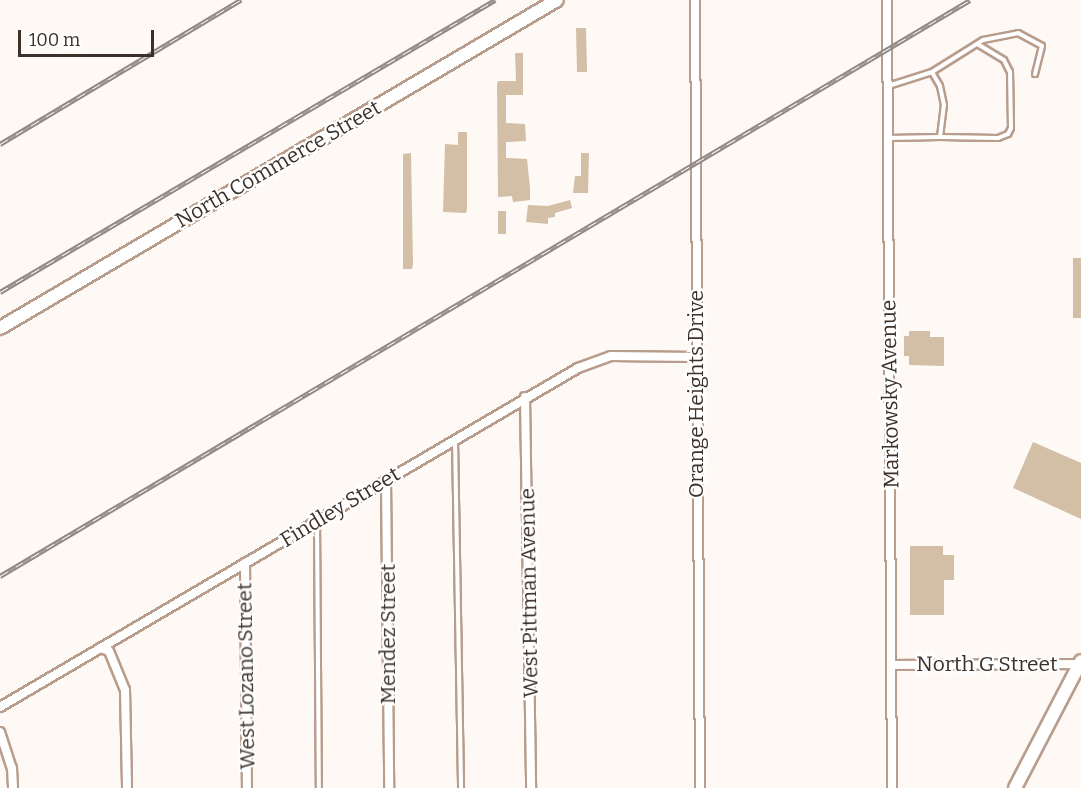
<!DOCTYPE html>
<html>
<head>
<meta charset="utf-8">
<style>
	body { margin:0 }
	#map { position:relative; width:1081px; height:788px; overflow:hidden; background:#fef9f5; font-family:Bitter,serif }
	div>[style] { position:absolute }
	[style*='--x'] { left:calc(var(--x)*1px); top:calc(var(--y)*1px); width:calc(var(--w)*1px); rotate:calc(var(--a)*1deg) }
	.building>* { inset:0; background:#d2bfa6 }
	.roads { filter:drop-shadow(2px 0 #b89d8c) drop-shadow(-2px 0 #b89d8c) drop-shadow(0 2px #b89d8c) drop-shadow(0 -2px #b89d8c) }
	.service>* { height:4px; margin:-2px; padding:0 2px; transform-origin:2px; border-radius:2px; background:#fff }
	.minor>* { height:8px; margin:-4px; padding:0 4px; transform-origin:4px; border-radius:4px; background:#fff }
	.secondary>* { height:12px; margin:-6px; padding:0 6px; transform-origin:6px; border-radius:6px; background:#fff }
	.primary>* { height:12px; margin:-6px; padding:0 6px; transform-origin:6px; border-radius:6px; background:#fff }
	.rail>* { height:5px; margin-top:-2.5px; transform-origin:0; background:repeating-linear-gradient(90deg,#fff 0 9px,#918983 0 18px); box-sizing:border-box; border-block:2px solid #918983 }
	span { translate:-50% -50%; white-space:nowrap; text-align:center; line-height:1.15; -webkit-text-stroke:4.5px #fff; paint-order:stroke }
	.street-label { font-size:21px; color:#3c312a }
	.scale { position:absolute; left:18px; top:30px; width:136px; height:27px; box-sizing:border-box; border:3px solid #3c312a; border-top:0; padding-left:8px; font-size:18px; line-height:21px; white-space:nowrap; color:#3c312a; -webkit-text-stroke:4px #fff; paint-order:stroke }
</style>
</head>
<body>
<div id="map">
	<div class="building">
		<div style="clip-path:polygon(576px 28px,586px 28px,587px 72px,577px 72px)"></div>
		<div style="clip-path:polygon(515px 53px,523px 53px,523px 95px,506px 95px,506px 123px,525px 124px,526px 141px,506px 142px,506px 158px,527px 159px,530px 188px,530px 200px,513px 202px,512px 196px,498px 197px,497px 84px,498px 81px,516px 81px)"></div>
		<div style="clip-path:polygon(458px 132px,467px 132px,467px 209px,466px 213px,443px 212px,445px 144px,458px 145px)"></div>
		<div style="clip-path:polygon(411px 153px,413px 264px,412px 269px,403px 269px,403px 154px)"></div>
		<div style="clip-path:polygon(581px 153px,589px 153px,588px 193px,573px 193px,575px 176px,581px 176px)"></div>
		<div style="clip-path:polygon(570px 200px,572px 208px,555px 213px,555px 217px,548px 218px,548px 224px,526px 222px,528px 205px,548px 206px)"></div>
		<div style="clip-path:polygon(498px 211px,506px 211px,506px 234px,498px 234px)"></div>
		<div style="clip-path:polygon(1073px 258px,1081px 258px,1081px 318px,1073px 318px)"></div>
		<div style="clip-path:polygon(909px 331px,930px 331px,930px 337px,944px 337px,944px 366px,909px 365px,909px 356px,904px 356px,904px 336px,909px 336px)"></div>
		<div style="clip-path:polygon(1033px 442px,1081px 463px,1081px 519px,1013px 488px)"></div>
		<div style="clip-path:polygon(910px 546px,943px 546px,943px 555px,954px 555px,954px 580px,944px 580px,944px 615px,910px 615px)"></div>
	</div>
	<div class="roads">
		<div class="service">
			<div style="--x:932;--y:72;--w:60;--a:-32.1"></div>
			<div style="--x:983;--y:40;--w:36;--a:-11"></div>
			<div style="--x:1018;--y:33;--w:27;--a:28"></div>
			<div style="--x:1042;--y:46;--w:29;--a:104"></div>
			<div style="--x:940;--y:137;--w:58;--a:1"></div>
			<div style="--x:998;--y:138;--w:11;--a:-22"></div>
			<div style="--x:1008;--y:134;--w:7;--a:-63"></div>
			<div style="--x:1011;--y:128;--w:56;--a:-91"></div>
			<div style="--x:1010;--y:72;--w:13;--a:-117"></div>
			<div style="--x:1004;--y:60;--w:31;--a:-149"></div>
			<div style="--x:888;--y:138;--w:52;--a:-1.1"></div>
			<div style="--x:940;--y:137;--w:32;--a:-83"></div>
			<div style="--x:944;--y:105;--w:19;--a:-102"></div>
			<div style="--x:940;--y:86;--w:16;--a:-120"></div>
			<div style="--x:932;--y:72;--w:46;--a:162.3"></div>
			<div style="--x:455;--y:440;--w:348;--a:89"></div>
			<div style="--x:317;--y:521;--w:267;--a:89.6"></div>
		</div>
		<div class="minor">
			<div style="--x:695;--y:0;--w:788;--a:89.64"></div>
			<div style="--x:887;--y:0;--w:788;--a:89.64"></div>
			<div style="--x:525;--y:397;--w:391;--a:89.1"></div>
			<div style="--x:386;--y:480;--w:308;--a:89.4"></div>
			<div style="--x:245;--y:563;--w:225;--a:89.5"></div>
			<div style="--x:100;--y:648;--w:9;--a:18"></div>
			<div style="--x:109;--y:651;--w:42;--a:67.7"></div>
			<div style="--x:125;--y:690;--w:98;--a:88.8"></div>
			<div style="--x:893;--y:665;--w:188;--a:-0.3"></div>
			<div style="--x:0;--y:707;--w:670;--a:-30.39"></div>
			<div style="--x:578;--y:368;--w:35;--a:-20"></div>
			<div style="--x:611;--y:356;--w:84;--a:0.7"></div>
			<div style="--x:0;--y:732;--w:38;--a:72"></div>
			<div style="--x:12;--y:768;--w:20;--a:87"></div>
		</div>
		<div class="secondary">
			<div style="--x:0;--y:328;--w:646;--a:-30.49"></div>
		</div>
		<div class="primary">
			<div style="--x:1015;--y:788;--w:143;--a:-62.5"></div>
		</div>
	</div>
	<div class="rail">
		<div style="--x:0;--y:144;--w:281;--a:-30.9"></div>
		<div style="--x:0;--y:292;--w:575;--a:-30.54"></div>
		<div style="--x:0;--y:576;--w:1128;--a:-30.7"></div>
	</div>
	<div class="street-label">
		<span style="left:278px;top:164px;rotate:-30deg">North Commerce Street</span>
		<span style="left:696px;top:394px;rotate:-90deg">Orange Heights Drive</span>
		<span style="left:890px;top:394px;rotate:-91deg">Markowsky Avenue</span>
		<span style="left:340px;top:507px;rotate:-31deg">Findley Street</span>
		<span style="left:529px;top:593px;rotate:-91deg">West Pittman Avenue</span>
		<span style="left:388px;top:634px;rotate:-90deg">Mendez Street</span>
		<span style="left:987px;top:664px">North G Street</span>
		<span style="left:246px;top:676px;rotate:-91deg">West Lozano Street</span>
	</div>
	<div class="scale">100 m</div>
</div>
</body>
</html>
